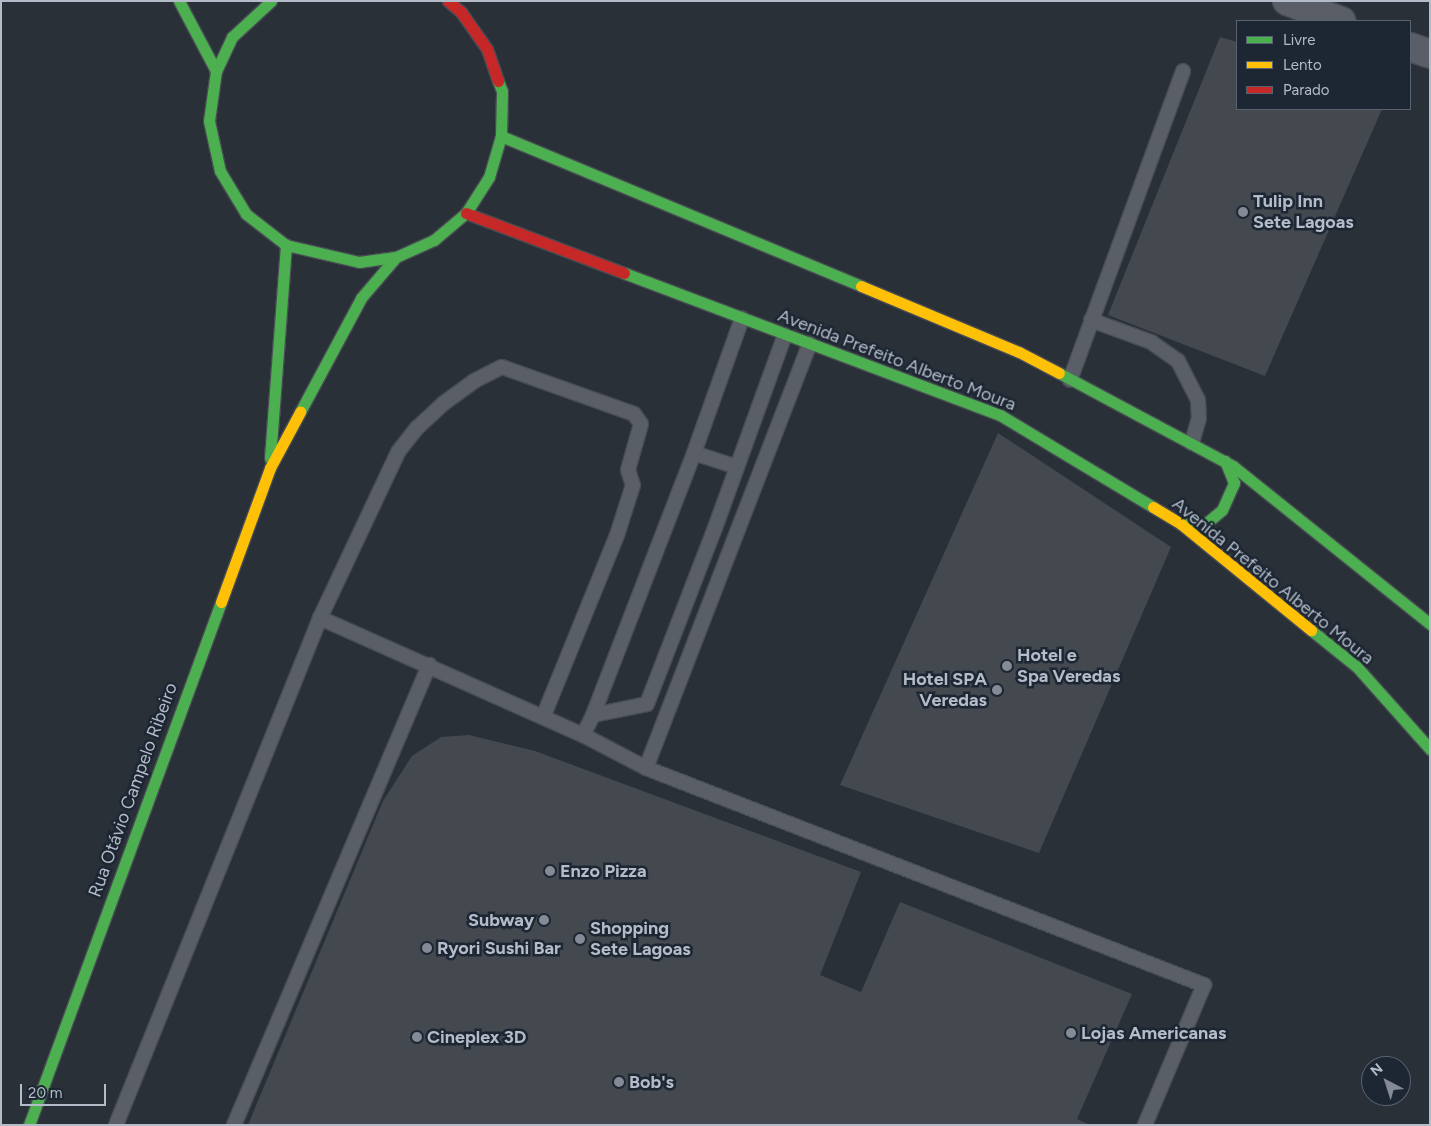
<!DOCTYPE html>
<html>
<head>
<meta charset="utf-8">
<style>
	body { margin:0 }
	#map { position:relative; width:1431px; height:1126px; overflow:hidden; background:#2a3038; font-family:Figtree,sans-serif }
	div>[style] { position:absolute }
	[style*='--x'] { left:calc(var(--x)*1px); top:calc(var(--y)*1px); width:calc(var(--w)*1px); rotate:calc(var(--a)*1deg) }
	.building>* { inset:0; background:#444950 }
	.roads { filter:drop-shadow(1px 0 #484c53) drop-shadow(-1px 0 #484c53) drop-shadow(0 1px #484c53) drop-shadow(0 -1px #484c53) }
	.lane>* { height:14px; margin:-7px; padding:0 7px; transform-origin:7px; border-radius:7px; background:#5a5e66 }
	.street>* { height:28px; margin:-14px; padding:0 14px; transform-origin:14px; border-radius:14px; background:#5a5e66 }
	.fast>* { height:11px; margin:-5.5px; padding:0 5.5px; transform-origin:5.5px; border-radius:5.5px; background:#4caf50 }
	.slow>* { height:11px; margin:-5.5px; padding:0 5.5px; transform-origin:5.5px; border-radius:5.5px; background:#ffc107 }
	.jam>* { height:11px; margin:-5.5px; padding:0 5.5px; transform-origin:5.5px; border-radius:5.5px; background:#c62828 }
	.dots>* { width:14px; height:14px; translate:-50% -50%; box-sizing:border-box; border:2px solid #1d2633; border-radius:50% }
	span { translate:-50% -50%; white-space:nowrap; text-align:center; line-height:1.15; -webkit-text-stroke:5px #1d2633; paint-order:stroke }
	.poi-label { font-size:18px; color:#b4bcc9; font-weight:700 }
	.left { translate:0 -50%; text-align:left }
	.right { translate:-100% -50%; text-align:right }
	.street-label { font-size:18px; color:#b4bcc9 }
	.frame { position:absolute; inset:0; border:2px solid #b4bcc9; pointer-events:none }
	.legend { position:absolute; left:1236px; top:20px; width:175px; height:90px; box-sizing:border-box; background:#1d2633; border:1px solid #59626f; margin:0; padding:6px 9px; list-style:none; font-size:15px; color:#b4bcc9 }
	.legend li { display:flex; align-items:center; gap:10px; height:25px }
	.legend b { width:25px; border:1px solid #59626f }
	.north { position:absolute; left:1361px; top:1056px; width:50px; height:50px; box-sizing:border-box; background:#1d2633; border:1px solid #59626f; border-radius:50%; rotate:320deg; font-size:14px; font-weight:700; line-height:20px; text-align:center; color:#b4bcc9 }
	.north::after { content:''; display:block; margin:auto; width:18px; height:22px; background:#848b96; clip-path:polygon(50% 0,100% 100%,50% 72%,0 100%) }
	.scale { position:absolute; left:20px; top:1084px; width:86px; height:22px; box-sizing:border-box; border:2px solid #b4bcc9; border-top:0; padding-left:6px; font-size:15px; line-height:18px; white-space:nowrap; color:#b4bcc9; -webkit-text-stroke:4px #1d2633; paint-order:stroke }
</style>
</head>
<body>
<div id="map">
	<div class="building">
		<div style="clip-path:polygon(1220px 37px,1237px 42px,1237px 109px,1382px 109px,1265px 376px,1108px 315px)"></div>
		<div style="clip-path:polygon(998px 433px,1171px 547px,1039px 853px,840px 785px)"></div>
		<div style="clip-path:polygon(469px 735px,535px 751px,861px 872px,820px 975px,861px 992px,900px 902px,1132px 994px,1077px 1119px,1090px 1125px,248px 1125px,383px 801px,412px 756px,441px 737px)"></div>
	</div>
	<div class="roads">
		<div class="lane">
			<div style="--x:1091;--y:320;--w:64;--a:20.1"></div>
			<div style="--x:1151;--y:342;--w:33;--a:35"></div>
			<div style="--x:1178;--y:361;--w:44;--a:62.9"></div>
			<div style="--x:1198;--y:400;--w:18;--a:87"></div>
			<div style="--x:1199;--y:418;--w:26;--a:106"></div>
			<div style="--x:1070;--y:380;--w:329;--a:-69.9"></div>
			<div style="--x:694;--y:453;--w:45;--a:18"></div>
			<div style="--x:320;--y:618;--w:288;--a:24"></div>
			<div style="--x:583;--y:735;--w:71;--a:27.6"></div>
			<div style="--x:646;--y:768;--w:599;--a:21.25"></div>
			<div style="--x:1204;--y:985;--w:152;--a:112.9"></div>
			<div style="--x:593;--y:715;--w:55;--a:-11.5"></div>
			<div style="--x:647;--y:704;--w:189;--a:-68.9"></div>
			<div style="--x:715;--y:528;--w:205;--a:-70.1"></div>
			<div style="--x:583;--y:735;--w:22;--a:-63"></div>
			<div style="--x:593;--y:715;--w:281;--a:-68.9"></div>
			<div style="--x:694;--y:453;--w:143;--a:-70.4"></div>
			<div style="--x:646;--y:768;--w:455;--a:-68.9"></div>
			<div style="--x:116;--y:1125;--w:547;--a:-68.08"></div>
			<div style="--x:320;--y:618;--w:183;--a:-64.8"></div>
			<div style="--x:398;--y:452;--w:31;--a:-52"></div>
			<div style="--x:417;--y:428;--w:37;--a:-43"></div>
			<div style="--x:444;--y:403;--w:37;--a:-36"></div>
			<div style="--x:474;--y:381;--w:31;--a:-27"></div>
			<div style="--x:502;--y:367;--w:140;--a:19.6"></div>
			<div style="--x:634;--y:414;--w:12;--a:55"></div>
			<div style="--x:641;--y:424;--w:48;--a:105.8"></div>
			<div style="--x:628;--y:470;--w:16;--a:72"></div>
			<div style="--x:633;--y:485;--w:52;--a:107.7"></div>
			<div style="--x:617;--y:535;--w:196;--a:112.1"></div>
			<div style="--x:234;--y:1125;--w:500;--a:-67"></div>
		</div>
		<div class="street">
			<div style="--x:1287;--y:1;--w:58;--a:20.3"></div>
			<div style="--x:1410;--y:47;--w:21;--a:19"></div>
		</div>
		<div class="fast">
			<div style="--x:179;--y:1;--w:79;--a:62.1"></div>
			<div style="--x:271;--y:1;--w:53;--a:137.3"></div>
			<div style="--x:232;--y:37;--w:38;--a:115"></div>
			<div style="--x:216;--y:71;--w:50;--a:98"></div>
			<div style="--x:209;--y:121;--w:51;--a:77.6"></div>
			<div style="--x:220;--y:171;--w:50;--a:58.8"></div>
			<div style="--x:246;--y:214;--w:51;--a:37.8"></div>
			<div style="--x:286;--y:245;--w:75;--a:13.1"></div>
			<div style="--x:359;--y:262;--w:37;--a:-8"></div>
			<div style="--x:396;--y:257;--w:42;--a:-24.1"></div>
			<div style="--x:434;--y:240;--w:42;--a:-40.2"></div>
			<div style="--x:466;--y:213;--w:43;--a:-57.4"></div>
			<div style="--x:489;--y:177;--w:43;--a:-73.7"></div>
			<div style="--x:501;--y:136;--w:45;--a:-88.7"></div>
			<div style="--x:502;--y:91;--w:11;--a:-112"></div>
			<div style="--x:501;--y:136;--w:390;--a:22.6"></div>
			<div style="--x:624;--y:273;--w:402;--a:20.7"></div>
			<div style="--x:1000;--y:415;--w:179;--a:31"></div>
			<div style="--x:1059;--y:373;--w:197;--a:28.1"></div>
			<div style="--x:1233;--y:466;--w:253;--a:38.7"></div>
			<div style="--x:300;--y:412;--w:129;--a:-61.8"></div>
			<div style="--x:361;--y:298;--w:54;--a:-49.5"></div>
			<div style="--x:270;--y:458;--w:214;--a:-85.7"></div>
			<div style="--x:1181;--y:524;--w:23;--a:2"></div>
			<div style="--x:1204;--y:525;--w:23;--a:-40"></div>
			<div style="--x:1222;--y:510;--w:30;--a:-66"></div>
			<div style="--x:1234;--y:483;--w:24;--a:-112"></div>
			<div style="--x:1311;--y:630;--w:59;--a:38.8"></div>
			<div style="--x:1357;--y:667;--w:110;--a:48.3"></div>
			<div style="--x:29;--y:1125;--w:557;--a:-69.84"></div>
		</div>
		<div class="slow">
			<div style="--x:861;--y:286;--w:171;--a:22.7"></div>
			<div style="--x:1019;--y:352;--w:45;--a:27.7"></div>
			<div style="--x:1153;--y:507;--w:33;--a:31"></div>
			<div style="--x:1181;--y:524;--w:168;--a:39.2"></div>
			<div style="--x:221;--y:602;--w:143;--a:-69.9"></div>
			<div style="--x:270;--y:468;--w:64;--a:-61.8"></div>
		</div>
		<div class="jam">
			<div style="--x:448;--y:1;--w:17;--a:40"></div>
			<div style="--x:461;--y:12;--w:45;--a:54.9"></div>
			<div style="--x:487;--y:49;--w:34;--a:71"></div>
			<div style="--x:466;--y:213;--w:169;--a:20.8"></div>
		</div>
	</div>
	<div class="dots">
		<div style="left:1243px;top:212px;background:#848b96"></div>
		<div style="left:1007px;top:666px;background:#848b96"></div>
		<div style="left:997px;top:690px;background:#848b96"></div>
		<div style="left:550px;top:871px;background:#848b96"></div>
		<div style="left:544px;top:920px;background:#848b96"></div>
		<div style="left:580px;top:939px;background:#848b96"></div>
		<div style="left:427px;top:948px;background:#848b96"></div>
		<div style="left:1071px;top:1033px;background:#848b96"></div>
		<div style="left:417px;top:1037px;background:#848b96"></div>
		<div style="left:619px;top:1082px;background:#848b96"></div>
	</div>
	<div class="poi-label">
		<span class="left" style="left:1253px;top:212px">Tulip Inn<br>Sete Lagoas</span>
		<span class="left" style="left:1017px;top:666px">Hotel e<br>Spa Veredas</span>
		<span class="right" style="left:987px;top:690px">Hotel SPA<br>Veredas</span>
		<span class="left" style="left:560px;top:871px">Enzo Pizza</span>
		<span class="right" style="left:534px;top:920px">Subway</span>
		<span class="left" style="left:590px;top:939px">Shopping<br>Sete Lagoas</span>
		<span class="left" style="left:437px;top:948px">Ryori Sushi Bar</span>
		<span class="left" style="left:1081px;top:1033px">Lojas Americanas</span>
		<span class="left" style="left:427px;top:1037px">Cineplex 3D</span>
		<span class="left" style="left:629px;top:1082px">Bob's</span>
	</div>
	<div class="street-label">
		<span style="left:897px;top:360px;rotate:21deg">Avenida Prefeito Alberto Moura</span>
		<span style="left:1273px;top:581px;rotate:39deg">Avenida Prefeito Alberto Moura</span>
		<span style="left:133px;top:790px;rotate:-70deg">Rua Otávio Campelo Ribeiro</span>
	</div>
	<div class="frame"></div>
	<ul class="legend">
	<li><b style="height:6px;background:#4caf50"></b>Livre</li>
	<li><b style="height:6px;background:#ffc107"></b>Lento</li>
	<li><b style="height:6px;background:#c62828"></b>Parado</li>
	</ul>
	<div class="north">N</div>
	<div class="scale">20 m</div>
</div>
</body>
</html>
